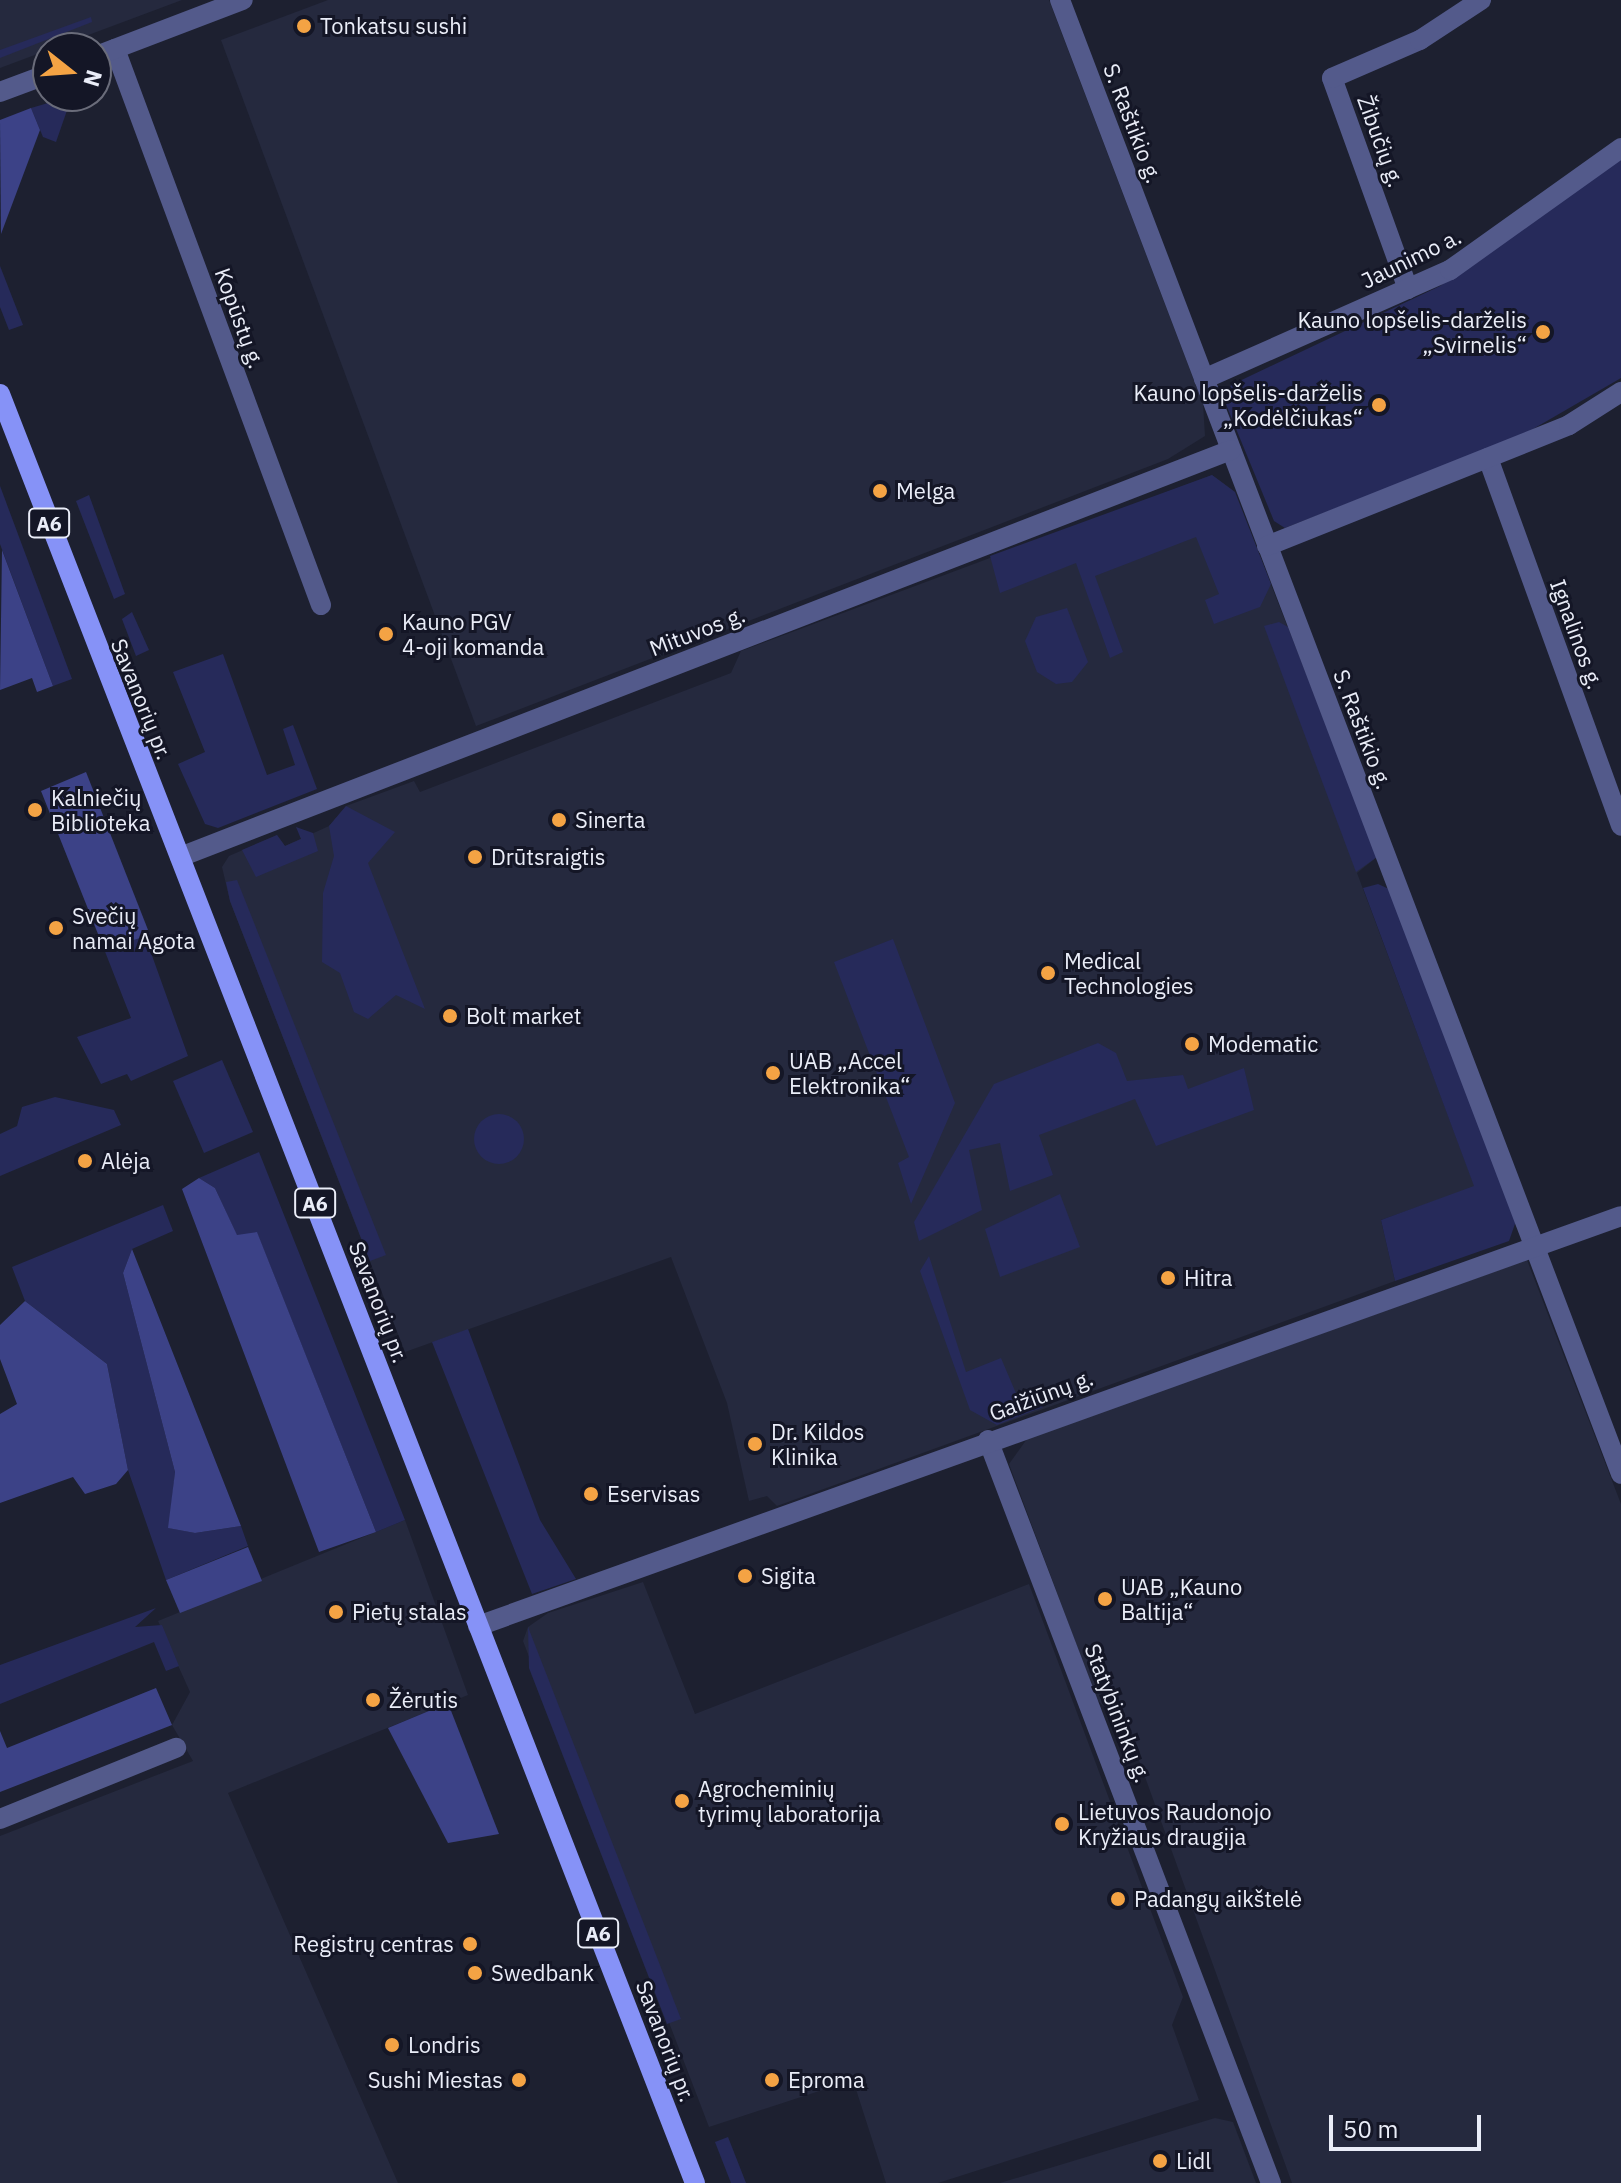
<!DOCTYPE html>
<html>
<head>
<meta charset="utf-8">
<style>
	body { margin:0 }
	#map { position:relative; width:1621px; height:2183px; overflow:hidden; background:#1d2030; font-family:"IBM Plex Sans",sans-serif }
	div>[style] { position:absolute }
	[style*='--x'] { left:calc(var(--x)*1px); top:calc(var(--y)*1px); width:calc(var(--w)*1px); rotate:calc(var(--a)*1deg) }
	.built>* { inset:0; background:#25293e }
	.green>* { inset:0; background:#262a5a }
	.round { border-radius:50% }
	.forest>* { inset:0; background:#3c4287 }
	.minor>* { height:20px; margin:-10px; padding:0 10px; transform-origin:10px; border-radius:10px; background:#535a8b }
	.primary>* { height:20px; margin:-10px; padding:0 10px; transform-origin:10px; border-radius:10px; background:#8692f7 }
	.dots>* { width:22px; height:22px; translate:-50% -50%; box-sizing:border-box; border:4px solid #141626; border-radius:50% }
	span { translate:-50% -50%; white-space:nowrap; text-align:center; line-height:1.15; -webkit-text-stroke:6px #141626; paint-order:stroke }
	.shield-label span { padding:2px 6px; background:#141626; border:2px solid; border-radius:6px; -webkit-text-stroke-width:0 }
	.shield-label { font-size:20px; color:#eaedf8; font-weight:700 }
	.poi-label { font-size:22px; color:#eaedf8 }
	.left { translate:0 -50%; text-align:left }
	.right { translate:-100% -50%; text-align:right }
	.street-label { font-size:22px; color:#eaedf8 }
	.north { position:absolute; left:32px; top:32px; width:80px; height:80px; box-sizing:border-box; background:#141626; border:2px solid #6a6c7a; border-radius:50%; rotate:107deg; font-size:22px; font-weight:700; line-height:32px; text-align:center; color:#eaedf8 }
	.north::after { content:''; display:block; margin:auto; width:28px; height:36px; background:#f4a344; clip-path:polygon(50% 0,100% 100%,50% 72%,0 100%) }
	.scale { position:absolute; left:1329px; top:2115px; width:152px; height:36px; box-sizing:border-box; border:4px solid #eaedf8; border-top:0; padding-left:10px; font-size:24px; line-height:28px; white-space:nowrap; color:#eaedf8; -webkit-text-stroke:6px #141626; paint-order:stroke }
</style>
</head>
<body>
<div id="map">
	<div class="built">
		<div style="clip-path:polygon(0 0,182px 0,0 68px)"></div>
		<div style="clip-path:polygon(328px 0,1049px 0,1203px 404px,1205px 436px,1168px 459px,476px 726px,221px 40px)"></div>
		<div style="clip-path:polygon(1212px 475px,1235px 492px,1377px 857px,1357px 873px,1475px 1187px,1381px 1220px,1395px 1281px,777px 1506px,767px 1496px,749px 1501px,727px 1403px,671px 1257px,405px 1352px,230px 901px,222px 867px,229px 856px,277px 835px,285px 846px,329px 826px,346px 806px,414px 781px,420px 792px,731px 673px,741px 651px)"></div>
		<div style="clip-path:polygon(1527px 1260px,1621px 1504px,1621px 2183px,1292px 2183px,1128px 1730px,1097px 1700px,1009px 1464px,1027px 1439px)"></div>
		<div style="clip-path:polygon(405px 1520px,468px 1695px,228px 1793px,398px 2183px,0 2183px,0 1836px,193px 1761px,172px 1725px,190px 1692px,158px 1621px)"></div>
		<div style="clip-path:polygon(643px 1582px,695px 1714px,1029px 1584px,1183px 1997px,1172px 2025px,1199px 2100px,938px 2183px,886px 2183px,853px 2080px,709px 2127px,523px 1641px,528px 1627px,548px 1613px)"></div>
		<div style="clip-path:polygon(1215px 2118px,1233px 2122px,1256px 2183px,1000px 2183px)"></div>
	</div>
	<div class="green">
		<div style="clip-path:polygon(91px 17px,92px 22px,0 58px,0 50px)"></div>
		<div style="clip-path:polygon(72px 96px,56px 142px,43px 137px,31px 108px)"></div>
		<div style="clip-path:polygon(1621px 156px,1621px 378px,1521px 436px,1285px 528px,1274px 521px,1225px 402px,1231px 385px,1440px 286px)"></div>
		<div style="clip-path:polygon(0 266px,23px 325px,9px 330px,0 307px)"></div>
		<div style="clip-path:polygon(1212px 475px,1235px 492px,1271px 584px,1260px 607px,1214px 624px,1205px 600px,1219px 594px,1196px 537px,1095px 576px,1123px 652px,1110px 658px,1076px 563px,1000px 593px,990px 556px)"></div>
		<div style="clip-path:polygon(0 486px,72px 679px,53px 686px,0 544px)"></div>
		<div style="clip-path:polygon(89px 495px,125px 594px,114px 599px,76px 501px)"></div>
		<div style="clip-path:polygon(1067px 608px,1088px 662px,1072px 682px,1056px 684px,1037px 672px,1025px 641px,1036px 617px)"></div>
		<div style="clip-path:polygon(132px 612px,149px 650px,136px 656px,122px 619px)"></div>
		<div style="clip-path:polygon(1279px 622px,1288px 627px,1377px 857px,1356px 872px,1264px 626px)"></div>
		<div style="clip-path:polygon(223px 654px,267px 775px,295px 765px,283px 729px,293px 725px,317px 789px,218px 828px,205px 824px,178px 764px,205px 752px,173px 672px)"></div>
		<div style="clip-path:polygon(346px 806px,395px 832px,368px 863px,425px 1009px,396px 995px,368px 1019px,354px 1012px,340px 973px,322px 962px,323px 893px,334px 856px,329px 826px)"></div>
		<div style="clip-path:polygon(296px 827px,313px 833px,318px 851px,256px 877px,242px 850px,277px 835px,285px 846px,301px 839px)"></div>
		<div style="clip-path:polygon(237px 880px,386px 1255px,370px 1261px,230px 901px,226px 882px)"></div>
		<div style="clip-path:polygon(1378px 884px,1389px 889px,1516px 1221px,1509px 1241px,1395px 1281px,1381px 1220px,1474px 1186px,1363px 888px)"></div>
		<div style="clip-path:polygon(145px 936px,188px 1056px,131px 1081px,127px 1074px,101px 1084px,77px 1037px,131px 1018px,104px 949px)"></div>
		<div style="clip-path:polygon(893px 939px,955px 1103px,911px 1204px,898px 1163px,909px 1157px,834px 962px)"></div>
		<div style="clip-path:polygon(1098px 1043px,1116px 1053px,1127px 1081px,1183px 1075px,1188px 1089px,1244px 1068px,1254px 1110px,1156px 1146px,1135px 1099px,1039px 1135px,1053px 1175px,1010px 1191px,1000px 1143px,969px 1150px,982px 1210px,919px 1241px,914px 1222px,994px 1084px)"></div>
		<div style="clip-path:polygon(222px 1060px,253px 1132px,204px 1153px,173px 1081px)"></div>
		<div style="clip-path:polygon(55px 1097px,114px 1110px,121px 1125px,0 1176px,0 1134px,17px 1126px,22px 1107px)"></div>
		<div class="round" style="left:474px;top:1114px;width:50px;height:50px"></div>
		<div style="clip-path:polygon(259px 1152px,405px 1520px,376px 1532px,257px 1233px,237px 1236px,215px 1188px,199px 1178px)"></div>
		<div style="clip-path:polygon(1060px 1194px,1080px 1247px,1000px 1277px,985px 1229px)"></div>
		<div style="clip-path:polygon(163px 1205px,173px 1231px,132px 1249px,123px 1273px,175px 1472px,169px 1528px,195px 1533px,241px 1526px,248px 1546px,166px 1580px,128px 1470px,107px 1364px,25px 1301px,12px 1267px)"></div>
		<div style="clip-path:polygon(929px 1256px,966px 1372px,1001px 1358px,1021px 1405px,1040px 1398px,1043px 1407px,997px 1425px,970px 1410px,920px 1271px)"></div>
		<div style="clip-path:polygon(468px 1329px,540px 1520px,576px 1579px,532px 1594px,432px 1342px)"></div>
		<div style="clip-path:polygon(156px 1608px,135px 1627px,162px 1625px,179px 1666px,166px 1671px,154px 1642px,0 1704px,0 1665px)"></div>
		<div style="clip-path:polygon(528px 1627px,681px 2019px,667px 2024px,529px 1668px)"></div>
		<div style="clip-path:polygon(728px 2137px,746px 2183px,731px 2183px,715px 2142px)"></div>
	</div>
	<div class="forest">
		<div style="clip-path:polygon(31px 108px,40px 130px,1px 234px,0 120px)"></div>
		<div style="clip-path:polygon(2px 550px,53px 686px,37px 692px,32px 678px,0 690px)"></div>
		<div style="clip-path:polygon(86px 772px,150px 935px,104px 949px,41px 791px)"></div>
		<div style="clip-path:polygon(199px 1178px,215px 1188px,237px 1235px,257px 1232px,376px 1532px,319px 1552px,182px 1189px)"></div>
		<div style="clip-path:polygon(132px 1249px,241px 1526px,195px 1533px,168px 1528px,175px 1472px,123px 1273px)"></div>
		<div style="clip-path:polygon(25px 1301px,107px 1364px,128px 1470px,116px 1484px,85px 1494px,73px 1477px,0 1503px,0 1414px,17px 1404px,0 1359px,0 1325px)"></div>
		<div style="clip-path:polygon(248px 1547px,262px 1581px,180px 1613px,166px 1580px)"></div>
		<div style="clip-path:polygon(156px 1688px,172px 1725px,0 1792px,0 1731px,7px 1748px)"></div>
		<div style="clip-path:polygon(448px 1703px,499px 1834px,448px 1843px,388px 1728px)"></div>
	</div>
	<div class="minor">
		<div style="--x:1060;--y:0;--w:1577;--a:69.16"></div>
		<div style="--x:115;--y:49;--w:593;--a:69.67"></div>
		<div style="--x:96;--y:56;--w:157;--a:-20.9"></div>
		<div style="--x:0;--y:92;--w:51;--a:-20.6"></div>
		<div style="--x:1408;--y:289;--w:224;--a:-109.8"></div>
		<div style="--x:1332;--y:78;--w:96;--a:-23.4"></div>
		<div style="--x:1420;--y:40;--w:73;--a:-33.3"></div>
		<div style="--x:1204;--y:379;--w:269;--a:-23.9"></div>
		<div style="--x:1450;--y:270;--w:210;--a:-35.5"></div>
		<div style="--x:1488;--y:458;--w:391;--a:70.1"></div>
		<div style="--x:1267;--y:546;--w:325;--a:-21.8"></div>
		<div style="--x:1569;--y:425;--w:62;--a:-32.4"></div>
		<div style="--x:180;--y:857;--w:1127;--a:-21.17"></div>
		<div style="--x:988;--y:1440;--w:795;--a:69.15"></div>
		<div style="--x:478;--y:1626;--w:1214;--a:-19.73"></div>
		<div style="--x:0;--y:1819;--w:190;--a:-22"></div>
	</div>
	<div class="primary">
		<div style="--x:0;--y:394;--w:1919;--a:68.77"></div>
	</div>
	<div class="dots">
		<div style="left:304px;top:26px;background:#f4a344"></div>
		<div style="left:1543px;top:332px;background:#f4a344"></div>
		<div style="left:1379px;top:405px;background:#f4a344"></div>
		<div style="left:880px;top:491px;background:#f4a344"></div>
		<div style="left:386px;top:634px;background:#f4a344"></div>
		<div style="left:35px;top:810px;background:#f4a344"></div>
		<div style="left:559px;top:820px;background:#f4a344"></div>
		<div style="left:475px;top:857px;background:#f4a344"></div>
		<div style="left:56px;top:928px;background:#f4a344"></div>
		<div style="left:1048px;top:973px;background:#f4a344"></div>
		<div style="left:450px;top:1016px;background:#f4a344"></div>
		<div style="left:1192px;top:1044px;background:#f4a344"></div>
		<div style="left:773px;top:1073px;background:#f4a344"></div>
		<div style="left:85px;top:1161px;background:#f4a344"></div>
		<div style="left:1168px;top:1278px;background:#f4a344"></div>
		<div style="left:755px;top:1444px;background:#f4a344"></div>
		<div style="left:591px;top:1494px;background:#f4a344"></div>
		<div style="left:745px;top:1576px;background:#f4a344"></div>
		<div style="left:1105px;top:1599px;background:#f4a344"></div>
		<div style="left:336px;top:1612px;background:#f4a344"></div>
		<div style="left:373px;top:1700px;background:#f4a344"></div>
		<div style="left:682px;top:1801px;background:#f4a344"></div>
		<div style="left:1062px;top:1824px;background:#f4a344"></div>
		<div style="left:1118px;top:1899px;background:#f4a344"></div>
		<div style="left:470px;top:1944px;background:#f4a344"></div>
		<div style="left:475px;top:1973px;background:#f4a344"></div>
		<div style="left:392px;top:2045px;background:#f4a344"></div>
		<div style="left:519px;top:2080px;background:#f4a344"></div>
		<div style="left:772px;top:2080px;background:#f4a344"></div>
		<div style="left:1160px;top:2161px;background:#f4a344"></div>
	</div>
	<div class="shield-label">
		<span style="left:49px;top:523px">A6</span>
		<span style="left:315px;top:1203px">A6</span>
		<span style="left:598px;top:1933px">A6</span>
	</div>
	<div class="poi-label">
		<span class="left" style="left:320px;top:26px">Tonkatsu sushi</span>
		<span class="right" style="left:1527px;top:332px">Kauno lopšelis-darželis<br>„Svirnelis“</span>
		<span class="right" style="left:1363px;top:405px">Kauno lopšelis-darželis<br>„Kodėlčiukas“</span>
		<span class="left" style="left:896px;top:491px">Melga</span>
		<span class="left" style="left:402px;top:634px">Kauno PGV<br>4-oji komanda</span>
		<span class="left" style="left:51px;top:810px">Kalniečių<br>Biblioteka</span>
		<span class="left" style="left:575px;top:820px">Sinerta</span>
		<span class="left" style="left:491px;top:857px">Drūtsraigtis</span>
		<span class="left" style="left:72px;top:928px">Svečių<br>namai Agota</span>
		<span class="left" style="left:1064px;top:973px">Medical<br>Technologies</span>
		<span class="left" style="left:466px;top:1016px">Bolt market</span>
		<span class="left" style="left:1208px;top:1044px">Modematic</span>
		<span class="left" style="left:789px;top:1073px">UAB „Accel<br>Elektronika“</span>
		<span class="left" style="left:101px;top:1161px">Alėja</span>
		<span class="left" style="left:1184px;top:1278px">Hitra</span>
		<span class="left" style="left:771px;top:1444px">Dr. Kildos<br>Klinika</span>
		<span class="left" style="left:607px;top:1494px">Eservisas</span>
		<span class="left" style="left:761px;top:1576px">Sigita</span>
		<span class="left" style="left:1121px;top:1599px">UAB „Kauno<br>Baltija“</span>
		<span class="left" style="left:352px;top:1612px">Pietų stalas</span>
		<span class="left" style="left:389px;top:1700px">Žėrutis</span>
		<span class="left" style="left:698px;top:1801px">Agrocheminių<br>tyrimų laboratorija</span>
		<span class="left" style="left:1078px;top:1824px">Lietuvos Raudonojo<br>Kryžiaus draugija</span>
		<span class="left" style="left:1134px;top:1899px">Padangų aikštelė</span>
		<span class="right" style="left:454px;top:1944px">Registrų centras</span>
		<span class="left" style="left:491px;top:1973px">Swedbank</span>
		<span class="left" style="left:408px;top:2045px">Londris</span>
		<span class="right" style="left:503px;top:2080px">Sushi Miestas</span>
		<span class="left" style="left:788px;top:2080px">Eproma</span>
		<span class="left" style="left:1176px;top:2161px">Lidl</span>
	</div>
	<div class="street-label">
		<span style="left:1133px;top:123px;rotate:69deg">S. Raštikio g.</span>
		<span style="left:1381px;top:141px;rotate:70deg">Žibučių g.</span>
		<span style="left:1411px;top:258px;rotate:-26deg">Jaunimo a.</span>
		<span style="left:240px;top:318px;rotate:70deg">Kopūstų g.</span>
		<span style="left:697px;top:631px;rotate:-21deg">Mituvos g.</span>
		<span style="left:1577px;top:634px;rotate:70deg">Ignalinos g.</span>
		<span style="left:142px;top:699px;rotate:68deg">Savanorių pr.</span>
		<span style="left:1363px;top:729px;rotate:69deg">S. Raštikio g.</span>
		<span style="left:379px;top:1302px;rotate:69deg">Savanorių pr.</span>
		<span style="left:1041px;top:1395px;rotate:-20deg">Gaižiūnų g.</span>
		<span style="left:1118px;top:1713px;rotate:69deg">Statybininkų g.</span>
		<span style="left:666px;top:2041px;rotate:69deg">Savanorių pr.</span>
	</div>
	<div class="north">N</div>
	<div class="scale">50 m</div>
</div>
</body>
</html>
